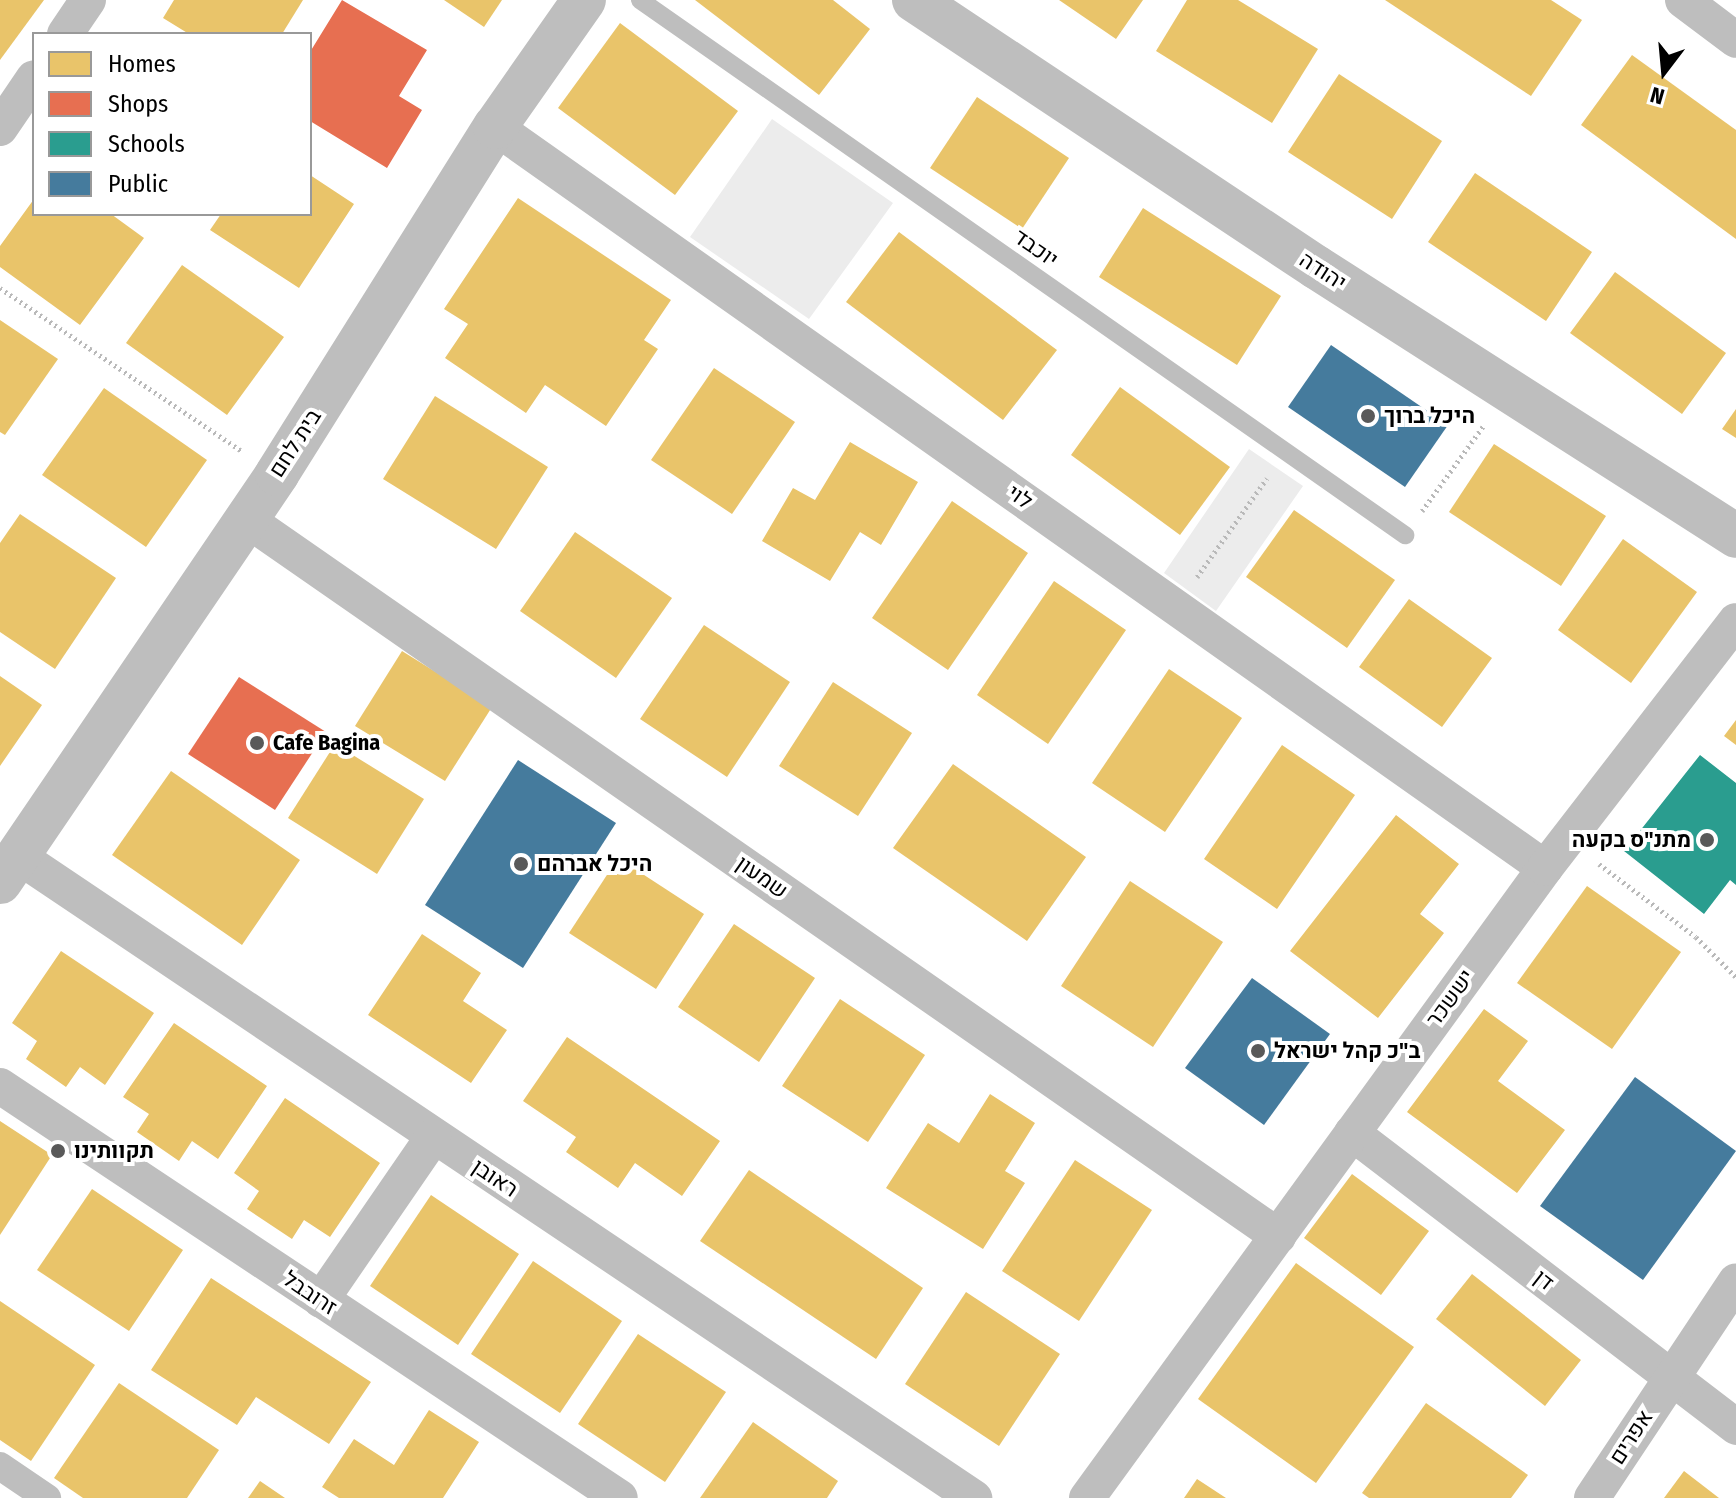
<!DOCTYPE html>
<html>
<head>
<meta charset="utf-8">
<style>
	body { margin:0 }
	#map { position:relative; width:1736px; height:1498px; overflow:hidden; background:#fff; font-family:"Fira Sans Condensed",Heebo,sans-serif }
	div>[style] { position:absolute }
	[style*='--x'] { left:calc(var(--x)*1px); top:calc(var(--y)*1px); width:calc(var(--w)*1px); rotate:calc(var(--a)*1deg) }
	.green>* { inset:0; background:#ececec }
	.homes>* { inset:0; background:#e9c46a }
	.shops>* { inset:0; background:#e76f51 }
	.schools>* { inset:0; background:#2a9d8f }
	.public>* { inset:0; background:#457b9d }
	.path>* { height:5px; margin-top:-2.5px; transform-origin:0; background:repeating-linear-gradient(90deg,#b9b9b9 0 2px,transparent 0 6px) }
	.service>* { height:18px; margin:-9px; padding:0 9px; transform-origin:9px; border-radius:9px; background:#bebebe }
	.pedestrian>* { height:28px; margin:-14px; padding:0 14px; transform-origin:14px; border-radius:14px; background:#bebebe }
	.minor>* { height:36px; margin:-18px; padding:0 18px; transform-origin:18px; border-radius:18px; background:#bebebe }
	.tertiary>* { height:44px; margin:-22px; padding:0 22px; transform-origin:22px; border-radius:22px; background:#bebebe }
	.dots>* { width:22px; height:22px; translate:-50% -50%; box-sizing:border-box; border:4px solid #fff; border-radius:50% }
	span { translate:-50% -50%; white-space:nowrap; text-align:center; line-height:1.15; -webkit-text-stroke:8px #fff; paint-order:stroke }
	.street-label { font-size:22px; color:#000 }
	.poi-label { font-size:22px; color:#000; font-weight:700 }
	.left { translate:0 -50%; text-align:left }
	.right { translate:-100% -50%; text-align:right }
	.legend { position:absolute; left:32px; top:32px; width:280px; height:184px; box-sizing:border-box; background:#fff; border:2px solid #999; margin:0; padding:10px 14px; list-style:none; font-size:24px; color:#000 }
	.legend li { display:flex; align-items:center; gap:16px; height:40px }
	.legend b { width:40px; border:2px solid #999 }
	.north { position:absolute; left:1624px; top:32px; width:80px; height:80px; -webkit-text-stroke:6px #fff; paint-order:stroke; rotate:196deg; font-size:22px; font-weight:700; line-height:32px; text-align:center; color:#000 }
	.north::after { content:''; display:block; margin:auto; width:28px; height:36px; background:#000; clip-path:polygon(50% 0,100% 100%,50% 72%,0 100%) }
</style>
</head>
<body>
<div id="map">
	<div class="green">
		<div style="clip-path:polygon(772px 119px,893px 203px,809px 319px,690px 237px)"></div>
		<div style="clip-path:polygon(1249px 449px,1303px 486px,1216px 611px,1164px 573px)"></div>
	</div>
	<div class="homes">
		<div style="clip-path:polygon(0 0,44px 0,0 60px)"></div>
		<div style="clip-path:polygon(174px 0,303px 0,282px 34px,189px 34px,163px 18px)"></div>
		<div style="clip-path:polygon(444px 0,502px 0,484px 27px)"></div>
		<div style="clip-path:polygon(695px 0,833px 0,870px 29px,819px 95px)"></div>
		<div style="clip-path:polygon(1059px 0,1143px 0,1116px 39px)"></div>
		<div style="clip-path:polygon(1187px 0,1238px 0,1318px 49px,1272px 123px,1156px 51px)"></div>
		<div style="clip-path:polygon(1385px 0,1551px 0,1582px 20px,1531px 96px)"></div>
		<div style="clip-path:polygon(620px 23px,738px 111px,675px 195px,558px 108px)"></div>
		<div style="clip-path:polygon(1632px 55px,1736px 130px,1736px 239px,1581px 125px)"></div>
		<div style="clip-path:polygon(1339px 74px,1442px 141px,1392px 219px,1288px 152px)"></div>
		<div style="clip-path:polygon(977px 97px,1069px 158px,1022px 229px,930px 168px)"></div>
		<div style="clip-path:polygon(1475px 173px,1592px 252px,1546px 321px,1428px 242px)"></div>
		<div style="clip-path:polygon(310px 175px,354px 204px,299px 288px,210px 230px,221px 214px,310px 214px)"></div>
		<div style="clip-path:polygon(518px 198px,671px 300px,644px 340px,658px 349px,606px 426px,545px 385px,526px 413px,445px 358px,468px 324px,444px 309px)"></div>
		<div style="clip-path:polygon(34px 199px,34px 214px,111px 214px,144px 238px,80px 325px,0 267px,0 246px)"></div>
		<div style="clip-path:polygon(1143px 208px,1281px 296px,1237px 365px,1099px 277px)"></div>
		<div style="clip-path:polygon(899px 232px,1057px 350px,1003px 420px,846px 302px)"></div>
		<div style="clip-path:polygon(182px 265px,284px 337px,227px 415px,126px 343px)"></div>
		<div style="clip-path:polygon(1615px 272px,1726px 353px,1682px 414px,1570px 333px)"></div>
		<div style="clip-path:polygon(0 320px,58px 359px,5px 435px,0 432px)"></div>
		<div style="clip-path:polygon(714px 368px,795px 422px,732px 514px,651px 460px)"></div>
		<div style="clip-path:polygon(1120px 387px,1230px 467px,1180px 535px,1071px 455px)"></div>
		<div style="clip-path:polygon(104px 388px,207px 460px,146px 547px,42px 475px)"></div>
		<div style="clip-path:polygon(435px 396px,548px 467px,496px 549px,383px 479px)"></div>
		<div style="clip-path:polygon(1736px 409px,1736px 438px,1722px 429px)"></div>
		<div style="clip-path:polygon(850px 442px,918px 482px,881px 545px,860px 532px,830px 581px,762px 541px,793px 488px,815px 500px)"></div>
		<div style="clip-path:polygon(1494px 444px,1606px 516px,1561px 586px,1449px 512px)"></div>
		<div style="clip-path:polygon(952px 501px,1028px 553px,948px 670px,872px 618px)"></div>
		<div style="clip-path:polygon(1294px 510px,1395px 580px,1347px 648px,1246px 577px)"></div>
		<div style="clip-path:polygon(20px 514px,116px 578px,55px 669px,0 632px,0 543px)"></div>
		<div style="clip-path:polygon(575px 532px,672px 598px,616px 678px,520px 611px)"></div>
		<div style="clip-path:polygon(1623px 539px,1697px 592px,1631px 683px,1558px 630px)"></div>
		<div style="clip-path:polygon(1054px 581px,1126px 630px,1048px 744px,977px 695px)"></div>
		<div style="clip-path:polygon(1409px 599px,1492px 658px,1442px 727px,1359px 667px)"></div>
		<div style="clip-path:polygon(704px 625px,790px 682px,727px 777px,640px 719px)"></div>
		<div style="clip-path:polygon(402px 651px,492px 707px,445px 781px,355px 726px)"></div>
		<div style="clip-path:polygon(1169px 669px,1242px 718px,1165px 832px,1092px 783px)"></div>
		<div style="clip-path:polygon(0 676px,42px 705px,0 766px)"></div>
		<div style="clip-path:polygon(833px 682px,912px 733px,858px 816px,779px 766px)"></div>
		<div style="clip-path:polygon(1736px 720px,1736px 745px,1724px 736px)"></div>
		<div style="clip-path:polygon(335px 744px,424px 799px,377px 874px,288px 818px)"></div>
		<div style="clip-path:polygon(1282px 745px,1355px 795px,1277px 909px,1204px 859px)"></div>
		<div style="clip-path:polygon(953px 764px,1086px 857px,1027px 941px,893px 848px)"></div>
		<div style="clip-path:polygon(171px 771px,300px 860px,242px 945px,112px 855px)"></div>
		<div style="clip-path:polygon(1396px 815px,1459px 864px,1420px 914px,1444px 933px,1378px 1018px,1290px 951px)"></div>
		<div style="clip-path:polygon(618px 858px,704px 914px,656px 989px,569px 933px)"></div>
		<div style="clip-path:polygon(1130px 881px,1223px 942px,1153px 1047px,1061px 986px)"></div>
		<div style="clip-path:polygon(1587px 886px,1681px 952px,1612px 1049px,1517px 983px)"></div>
		<div style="clip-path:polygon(734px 924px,815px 978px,759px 1062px,678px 1007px)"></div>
		<div style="clip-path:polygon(422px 934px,481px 973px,463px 1001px,507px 1030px,471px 1083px,368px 1015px)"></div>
		<div style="clip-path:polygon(61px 951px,154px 1013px,105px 1085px,80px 1067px,66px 1087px,26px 1059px,37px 1041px,12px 1023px)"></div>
		<div style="clip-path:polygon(840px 999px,925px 1055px,868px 1142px,782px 1086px)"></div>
		<div style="clip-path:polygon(1484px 1009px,1528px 1041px,1498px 1081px,1565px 1130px,1517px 1193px,1407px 1112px)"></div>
		<div style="clip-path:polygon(174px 1023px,267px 1086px,218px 1159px,192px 1141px,179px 1161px,137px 1132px,149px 1114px,123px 1097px)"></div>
		<div style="clip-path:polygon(567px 1037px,720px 1141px,682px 1196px,635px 1163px,618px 1188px,566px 1152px,576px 1137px,523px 1101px)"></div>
		<div style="clip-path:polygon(990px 1094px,1035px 1123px,1005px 1171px,1025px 1183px,983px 1249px,886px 1188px,928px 1123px,959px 1143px)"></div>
		<div style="clip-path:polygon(285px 1098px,380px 1163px,330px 1237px,304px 1220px,292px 1239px,247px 1209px,259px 1191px,234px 1173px)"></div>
		<div style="clip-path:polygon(0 1121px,52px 1155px,0 1235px)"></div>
		<div style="clip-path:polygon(1075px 1160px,1152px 1210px,1079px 1321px,1002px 1271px)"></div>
		<div style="clip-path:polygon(749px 1170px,923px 1288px,876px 1359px,700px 1241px)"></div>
		<div style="clip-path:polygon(1352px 1174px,1429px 1231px,1381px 1295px,1304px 1238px)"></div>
		<div style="clip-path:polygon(92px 1189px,183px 1250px,129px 1331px,37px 1270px)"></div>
		<div style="clip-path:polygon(431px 1195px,519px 1254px,458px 1345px,370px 1286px)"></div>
		<div style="clip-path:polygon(533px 1261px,622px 1321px,560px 1413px,471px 1354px)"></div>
		<div style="clip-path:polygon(1296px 1263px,1414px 1347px,1316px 1483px,1198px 1399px)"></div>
		<div style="clip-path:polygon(1472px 1274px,1581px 1360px,1545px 1406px,1436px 1319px)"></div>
		<div style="clip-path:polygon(211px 1278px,371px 1382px,329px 1444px,256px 1397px,237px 1425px,151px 1370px)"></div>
		<div style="clip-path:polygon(966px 1292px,1060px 1354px,999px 1446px,905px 1384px)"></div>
		<div style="clip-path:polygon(0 1301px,95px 1365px,31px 1461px,0 1440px)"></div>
		<div style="clip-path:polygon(638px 1334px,726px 1392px,665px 1482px,578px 1424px)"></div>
		<div style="clip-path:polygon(119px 1383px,219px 1450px,187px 1498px,83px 1498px,54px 1478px)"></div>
		<div style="clip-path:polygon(1426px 1403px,1528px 1475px,1511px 1498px,1369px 1498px,1362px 1493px)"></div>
		<div style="clip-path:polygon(429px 1410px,479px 1442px,443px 1498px,339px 1498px,322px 1487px,354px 1439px,394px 1465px)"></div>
		<div style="clip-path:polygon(753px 1422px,838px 1481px,827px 1498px,700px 1498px)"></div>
		<div style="clip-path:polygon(1684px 1471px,1719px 1498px,1664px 1498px)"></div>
		<div style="clip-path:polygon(1197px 1479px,1226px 1498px,1184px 1498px)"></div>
		<div style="clip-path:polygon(260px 1481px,285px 1498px,248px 1498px)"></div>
	</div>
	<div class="shops">
		<div style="clip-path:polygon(342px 0,427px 50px,399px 96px,422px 110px,387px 168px,310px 121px,310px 52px)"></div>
		<div style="clip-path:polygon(239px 677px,326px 732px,275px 810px,188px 754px)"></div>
	</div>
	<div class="schools">
		<div style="clip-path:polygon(1700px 755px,1736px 783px,1736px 885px,1730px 880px,1704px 914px,1624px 851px)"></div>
	</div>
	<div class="public">
		<div style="clip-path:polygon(1331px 345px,1448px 425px,1405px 487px,1288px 407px)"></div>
		<div style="clip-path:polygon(518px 760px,616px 823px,523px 968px,425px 905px)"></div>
		<div style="clip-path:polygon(1252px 978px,1330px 1034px,1264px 1125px,1185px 1068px)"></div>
		<div style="clip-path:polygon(1635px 1077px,1736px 1151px,1643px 1280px,1540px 1206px)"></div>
	</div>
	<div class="path">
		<div style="--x:0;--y:288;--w:292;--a:34"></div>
		<div style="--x:1422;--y:511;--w:106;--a:-54.2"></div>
		<div style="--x:1197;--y:577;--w:121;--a:-54.7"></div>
		<div style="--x:1599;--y:864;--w:121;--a:37"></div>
		<div style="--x:1696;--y:937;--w:57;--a:45"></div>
	</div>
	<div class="service">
		<div style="--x:640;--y:0;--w:934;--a:34.97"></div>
	</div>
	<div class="pedestrian">
		<div style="--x:0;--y:1466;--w:57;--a:34.2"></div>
	</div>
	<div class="minor">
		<div style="--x:1683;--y:0;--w:66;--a:37"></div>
		<div style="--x:65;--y:34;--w:41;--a:-55.9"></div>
		<div style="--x:495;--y:127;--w:1285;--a:35.21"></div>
		<div style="--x:0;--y:128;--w:60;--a:-55.8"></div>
		<div style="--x:246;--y:519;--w:1257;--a:34.79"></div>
		<div style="--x:18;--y:856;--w:1152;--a:33.88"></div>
		<div style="--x:0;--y:1086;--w:744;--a:33.6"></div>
		<div style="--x:1352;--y:1133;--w:484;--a:37.4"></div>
		<div style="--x:321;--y:1300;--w:198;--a:-55.5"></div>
		<div style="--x:1087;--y:1498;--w:779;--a:-53.98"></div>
		<div style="--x:1545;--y:868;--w:312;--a:-52.3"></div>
		<div style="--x:1592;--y:1498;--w:260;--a:-56.4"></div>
	</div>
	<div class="tertiary">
		<div style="--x:914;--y:0;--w:483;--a:33.6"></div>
		<div style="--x:1316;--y:267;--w:499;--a:32.6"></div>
		<div style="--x:0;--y:882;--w:493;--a:-55.8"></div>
		<div style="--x:277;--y:474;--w:410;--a:-57.9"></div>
		<div style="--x:495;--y:127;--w:155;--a:-55"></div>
	</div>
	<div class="dots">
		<div style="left:1368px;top:416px;background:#595959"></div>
		<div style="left:257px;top:743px;background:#595959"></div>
		<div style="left:1707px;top:840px;background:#595959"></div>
		<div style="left:521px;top:864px;background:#595959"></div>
		<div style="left:1258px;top:1051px;background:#595959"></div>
		<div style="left:58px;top:1151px;background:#595959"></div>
	</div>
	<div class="street-label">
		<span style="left:1036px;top:248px;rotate:35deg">יוכבד</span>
		<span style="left:1323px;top:271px;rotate:33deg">יהודה</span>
		<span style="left:295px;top:443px;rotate:-57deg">בית לחם</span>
		<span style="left:1020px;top:497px;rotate:35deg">לוי</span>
		<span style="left:762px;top:877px;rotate:35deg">שמעון</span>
		<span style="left:1450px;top:998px;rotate:-54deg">יששכר</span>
		<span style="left:495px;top:1178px;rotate:34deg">ראובן</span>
		<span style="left:1544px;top:1280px;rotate:38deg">דן</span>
		<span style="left:310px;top:1293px;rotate:34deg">זרובבל</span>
		<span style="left:1631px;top:1437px;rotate:-57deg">אפרים</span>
	</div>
	<div class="poi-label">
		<span class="left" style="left:1384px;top:416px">היכל ברוך</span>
		<span class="left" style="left:273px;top:743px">Cafe Bagina</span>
		<span class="right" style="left:1691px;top:840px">מתנ"ס בקעה</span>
		<span class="left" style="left:537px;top:864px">היכל אברהם</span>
		<span class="left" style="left:1274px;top:1051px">ב"כ קהל ישראל</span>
		<span class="left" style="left:74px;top:1151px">תקוותינו</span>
	</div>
	<ul class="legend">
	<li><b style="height:22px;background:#e9c46a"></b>Homes</li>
	<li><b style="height:22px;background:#e76f51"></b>Shops</li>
	<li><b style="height:22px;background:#2a9d8f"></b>Schools</li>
	<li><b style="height:22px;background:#457b9d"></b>Public</li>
	</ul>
	<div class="north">N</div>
</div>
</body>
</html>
